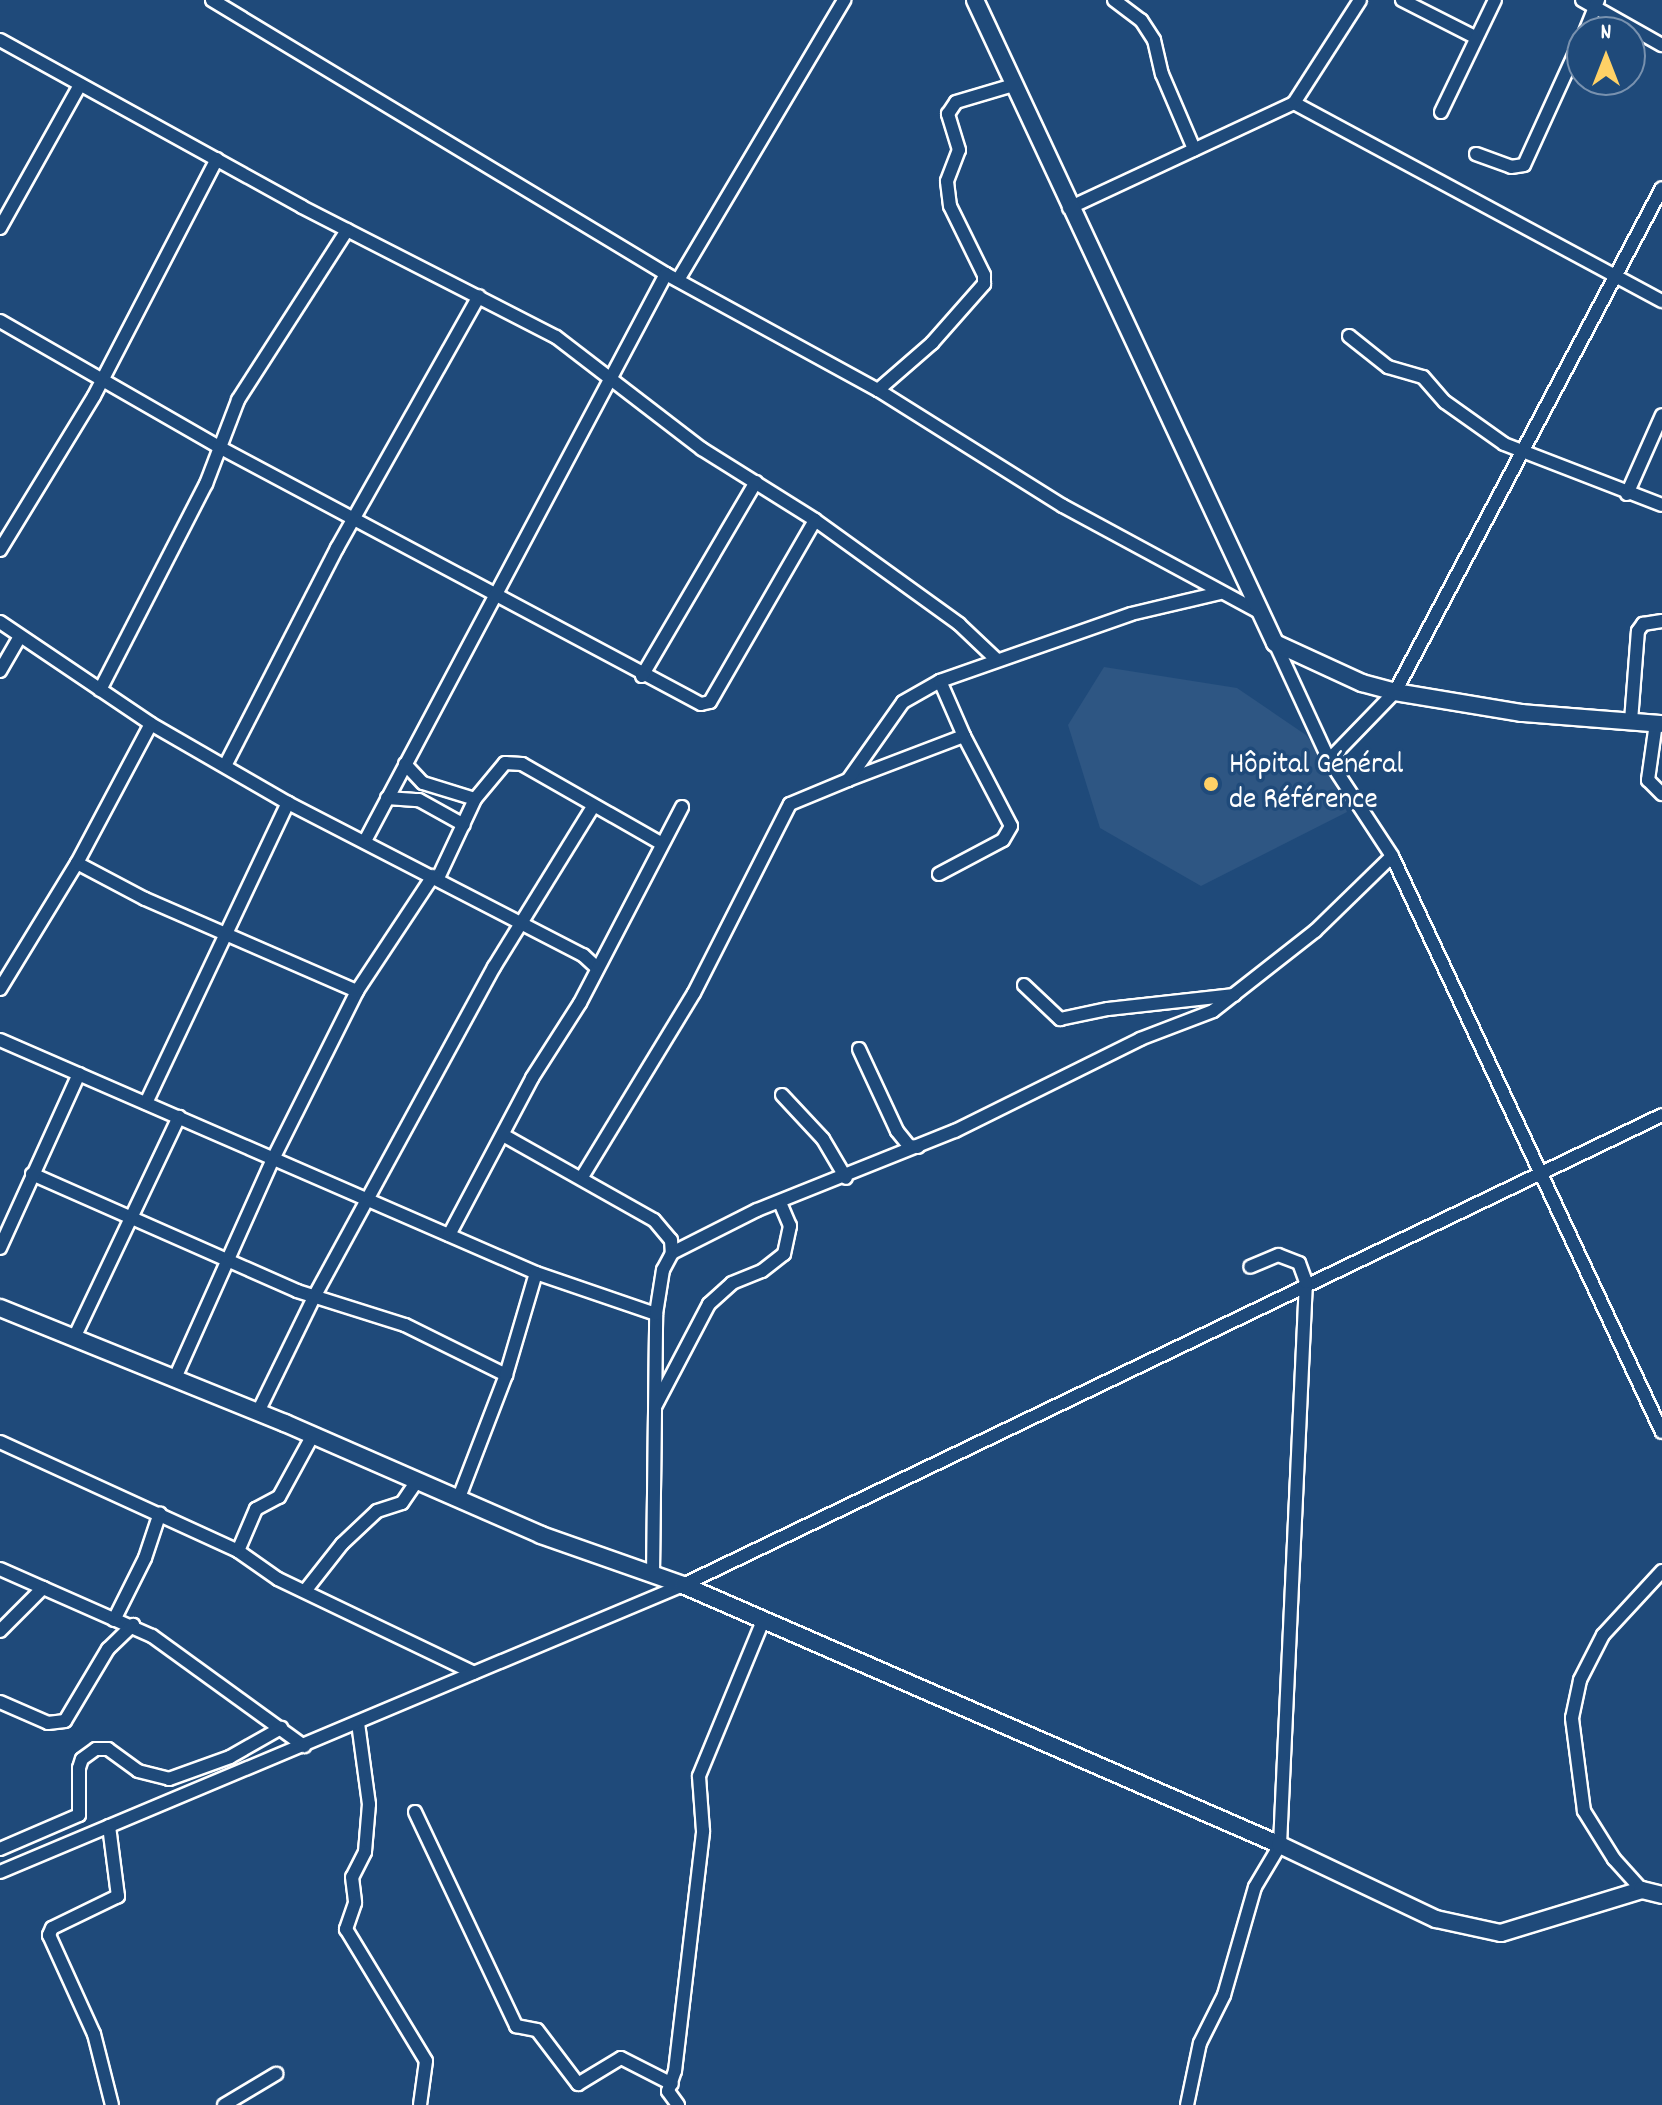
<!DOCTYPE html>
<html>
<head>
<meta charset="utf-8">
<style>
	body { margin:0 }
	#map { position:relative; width:1662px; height:2105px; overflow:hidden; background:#1f4a7a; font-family:Dekko,sans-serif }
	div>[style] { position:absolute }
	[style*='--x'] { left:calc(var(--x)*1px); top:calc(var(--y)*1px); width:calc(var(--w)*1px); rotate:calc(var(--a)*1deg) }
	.built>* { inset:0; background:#2e5683 }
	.roads { filter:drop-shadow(2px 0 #fff) drop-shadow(-2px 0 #fff) drop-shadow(0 2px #fff) drop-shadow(0 -2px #fff) }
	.street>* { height:12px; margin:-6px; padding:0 6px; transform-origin:6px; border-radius:6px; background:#1f4a7a }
	.secondary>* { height:16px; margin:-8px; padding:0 8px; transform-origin:8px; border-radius:8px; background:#1f4a7a }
	.dots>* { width:22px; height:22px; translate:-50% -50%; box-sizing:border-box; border:4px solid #1f4a7a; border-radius:50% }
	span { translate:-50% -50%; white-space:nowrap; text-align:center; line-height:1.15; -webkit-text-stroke:7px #1f4a7a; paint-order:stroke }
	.poi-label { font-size:30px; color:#fff }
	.left { translate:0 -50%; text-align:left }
	.north { position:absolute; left:1566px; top:16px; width:80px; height:80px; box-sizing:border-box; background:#1f4a7a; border:2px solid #7992af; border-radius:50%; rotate:0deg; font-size:22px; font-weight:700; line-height:32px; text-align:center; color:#fff }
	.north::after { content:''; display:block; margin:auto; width:28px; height:36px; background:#ffd166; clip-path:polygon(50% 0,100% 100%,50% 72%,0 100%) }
</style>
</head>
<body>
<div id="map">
	<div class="built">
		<div style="clip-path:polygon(1104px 667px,1237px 688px,1306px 735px,1322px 756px,1347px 812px,1201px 886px,1100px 828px,1068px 725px)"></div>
	</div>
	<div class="roads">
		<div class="street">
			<div style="--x:212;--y:0;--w:530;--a:31.11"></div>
			<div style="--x:666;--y:274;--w:242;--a:28.7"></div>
			<div style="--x:878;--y:390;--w:218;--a:32.1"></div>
			<div style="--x:1063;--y:506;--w:221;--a:28.4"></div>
			<div style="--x:1114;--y:0;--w:34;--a:37"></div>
			<div style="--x:1141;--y:20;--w:24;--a:57"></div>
			<div style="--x:1154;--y:40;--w:35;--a:77"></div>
			<div style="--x:1162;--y:74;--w:82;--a:66.9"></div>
			<div style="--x:1402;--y:0;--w:82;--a:26.9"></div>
			<div style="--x:1582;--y:0;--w:92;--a:29.4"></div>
			<div style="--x:1585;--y:32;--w:35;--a:-68"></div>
			<div style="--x:0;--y:40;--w:345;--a:28.9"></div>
			<div style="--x:302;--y:207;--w:285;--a:27.1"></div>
			<div style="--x:556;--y:337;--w:184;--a:37.5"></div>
			<div style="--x:702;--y:449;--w:133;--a:32.1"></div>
			<div style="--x:815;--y:520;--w:178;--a:35.8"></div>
			<div style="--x:959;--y:624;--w:51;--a:43.4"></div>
			<div style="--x:1294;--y:103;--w:418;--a:28.3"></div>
			<div style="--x:1441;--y:112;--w:124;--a:-64.3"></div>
			<div style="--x:1476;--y:154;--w:37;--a:20"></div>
			<div style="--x:1511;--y:167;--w:13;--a:-9"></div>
			<div style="--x:1524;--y:165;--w:140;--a:-65.5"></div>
			<div style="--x:1069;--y:208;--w:248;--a:-25"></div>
			<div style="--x:1294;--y:103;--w:122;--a:-57.3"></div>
			<div style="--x:0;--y:228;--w:164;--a:-60.8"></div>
			<div style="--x:678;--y:280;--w:326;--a:-59.3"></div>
			<div style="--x:0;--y:321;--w:253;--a:29.9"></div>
			<div style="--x:219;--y:447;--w:546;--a:28.07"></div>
			<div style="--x:701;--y:704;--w:9;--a:-13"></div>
			<div style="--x:710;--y:702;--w:210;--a:-60"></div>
			<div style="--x:1349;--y:336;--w:50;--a:38.5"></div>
			<div style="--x:1388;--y:367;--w:36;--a:16"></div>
			<div style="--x:1423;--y:377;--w:33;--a:49"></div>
			<div style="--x:1445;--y:402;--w:72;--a:35.4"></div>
			<div style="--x:1504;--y:444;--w:169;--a:21.1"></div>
			<div style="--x:878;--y:390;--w:72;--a:-41"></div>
			<div style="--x:932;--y:343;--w:79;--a:-48.6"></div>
			<div style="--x:984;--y:284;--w:9;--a:-90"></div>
			<div style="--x:984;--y:275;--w:77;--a:-116.2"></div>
			<div style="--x:950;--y:206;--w:25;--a:-97"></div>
			<div style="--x:947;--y:181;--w:33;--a:-69"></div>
			<div style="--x:959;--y:150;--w:38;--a:-107"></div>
			<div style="--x:948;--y:114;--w:14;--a:-56"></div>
			<div style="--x:956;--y:102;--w:59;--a:-16.6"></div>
			<div style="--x:1627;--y:494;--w:86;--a:-66.1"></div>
			<div style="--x:0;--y:550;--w:180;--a:-58.6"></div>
			<div style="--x:94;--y:396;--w:267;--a:-62.6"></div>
			<div style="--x:0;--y:622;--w:182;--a:34"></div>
			<div style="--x:151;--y:724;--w:158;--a:30"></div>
			<div style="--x:288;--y:803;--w:332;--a:27.3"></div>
			<div style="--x:583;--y:955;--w:19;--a:43"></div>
			<div style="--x:1275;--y:643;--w:129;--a:65.2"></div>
			<div style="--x:1329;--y:760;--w:115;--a:56.7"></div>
			<div style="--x:1392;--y:856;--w:636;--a:64.89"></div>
			<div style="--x:0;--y:671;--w:39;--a:-60"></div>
			<div style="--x:642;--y:676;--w:225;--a:-59.6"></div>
			<div style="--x:100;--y:690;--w:232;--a:-62.8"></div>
			<div style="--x:206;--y:484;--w:90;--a:-69.1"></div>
			<div style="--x:238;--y:400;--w:202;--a:-57.3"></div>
			<div style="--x:1631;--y:721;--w:90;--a:-85.6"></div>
			<div style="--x:1638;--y:631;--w:9;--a:-54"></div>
			<div style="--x:1643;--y:624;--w:19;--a:-9"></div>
			<div style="--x:1656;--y:723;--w:58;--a:98"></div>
			<div style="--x:1648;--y:780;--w:20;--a:45"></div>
			<div style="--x:1329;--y:760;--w:95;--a:-45.9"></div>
			<div style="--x:1395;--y:692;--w:570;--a:-62.09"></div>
			<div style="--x:226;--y:764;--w:243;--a:-62.8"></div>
			<div style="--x:337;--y:548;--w:289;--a:-60.6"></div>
			<div style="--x:405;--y:764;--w:26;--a:47"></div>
			<div style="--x:423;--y:783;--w:54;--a:17.1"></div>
			<div style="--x:848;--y:780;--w:124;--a:-20.8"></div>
			<div style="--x:964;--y:736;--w:60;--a:-113.6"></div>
			<div style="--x:387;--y:798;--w:32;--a:4"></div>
			<div style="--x:419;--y:800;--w:51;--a:29.1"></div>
			<div style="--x:365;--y:841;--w:642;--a:-62.04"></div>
			<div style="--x:77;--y:863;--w:77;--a:27.9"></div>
			<div style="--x:145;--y:899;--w:231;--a:23.5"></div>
			<div style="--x:939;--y:874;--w:72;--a:-28"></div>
			<div style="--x:1003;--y:840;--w:16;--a:-60"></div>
			<div style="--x:1011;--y:826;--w:102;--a:-117.6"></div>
			<div style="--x:438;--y:878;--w:87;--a:-64.9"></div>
			<div style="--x:475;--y:799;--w:47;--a:-50.2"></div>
			<div style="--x:505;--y:763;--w:17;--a:3"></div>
			<div style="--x:522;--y:764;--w:161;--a:29.7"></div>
			<div style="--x:1024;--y:985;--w:50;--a:43.4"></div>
			<div style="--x:1060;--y:1019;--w:49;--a:-11.8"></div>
			<div style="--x:1108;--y:1009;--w:127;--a:-6.3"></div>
			<div style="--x:0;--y:989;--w:148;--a:-58.6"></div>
			<div style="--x:77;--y:863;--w:157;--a:-62"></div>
			<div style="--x:0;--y:1040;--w:584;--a:23.49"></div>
			<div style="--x:536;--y:1273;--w:127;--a:18.9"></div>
			<div style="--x:859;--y:1049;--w:90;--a:65.1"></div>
			<div style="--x:897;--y:1131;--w:19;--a:51"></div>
			<div style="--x:909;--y:1146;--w:9;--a:6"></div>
			<div style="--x:782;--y:1095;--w:60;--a:47"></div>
			<div style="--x:823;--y:1139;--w:45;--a:59.5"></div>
			<div style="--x:146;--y:1103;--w:332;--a:-64.7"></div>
			<div style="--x:503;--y:1135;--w:173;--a:29.4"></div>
			<div style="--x:654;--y:1220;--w:26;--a:50"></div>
			<div style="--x:671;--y:1240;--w:13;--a:86"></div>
			<div style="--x:32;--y:1174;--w:290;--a:23.8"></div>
			<div style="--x:297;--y:1291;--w:113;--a:17.5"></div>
			<div style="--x:405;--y:1325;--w:113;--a:26.3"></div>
			<div style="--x:582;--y:1177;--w:215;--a:-58.7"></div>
			<div style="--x:694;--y:993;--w:212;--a:-63.1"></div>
			<div style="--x:790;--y:804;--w:63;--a:-22.5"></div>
			<div style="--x:848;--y:780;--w:95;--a:-54.8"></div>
			<div style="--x:903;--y:702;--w:43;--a:-29.6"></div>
			<div style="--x:940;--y:681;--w:202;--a:-19.3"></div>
			<div style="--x:1131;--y:614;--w:91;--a:-13.3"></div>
			<div style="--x:449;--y:1235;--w:178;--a:-62.1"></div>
			<div style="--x:532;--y:1078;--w:89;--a:-57.4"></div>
			<div style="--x:580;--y:1003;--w:221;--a:-62.5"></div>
			<div style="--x:0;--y:1248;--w:191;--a:-65.6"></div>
			<div style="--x:74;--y:1338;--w:245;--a:-64.6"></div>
			<div style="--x:175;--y:1378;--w:240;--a:-65.9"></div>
			<div style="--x:273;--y:1159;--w:188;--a:-63.4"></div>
			<div style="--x:357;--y:991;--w:138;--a:-56.5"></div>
			<div style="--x:656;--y:1405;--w:114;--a:-62.3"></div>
			<div style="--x:709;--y:1304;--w:31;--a:-42"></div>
			<div style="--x:732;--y:1283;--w:32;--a:-22"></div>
			<div style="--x:762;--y:1271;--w:28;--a:-38"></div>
			<div style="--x:784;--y:1254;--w:29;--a:-78"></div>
			<div style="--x:790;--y:1226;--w:25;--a:-113"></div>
			<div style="--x:258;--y:1412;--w:128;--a:-64"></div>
			<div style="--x:314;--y:1297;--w:376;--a:-61.4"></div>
			<div style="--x:494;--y:967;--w:188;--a:-58.3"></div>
			<div style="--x:0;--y:1442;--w:262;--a:24.6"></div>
			<div style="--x:238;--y:1551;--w:49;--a:35"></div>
			<div style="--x:278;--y:1579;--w:217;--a:25.6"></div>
			<div style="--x:458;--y:1500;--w:134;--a:-69"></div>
			<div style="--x:506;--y:1375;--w:106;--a:-73.6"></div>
			<div style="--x:238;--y:1551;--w:46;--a:-66.8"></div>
			<div style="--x:256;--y:1509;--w:26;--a:-28"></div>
			<div style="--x:279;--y:1497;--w:71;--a:-61.3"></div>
			<div style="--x:0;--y:1569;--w:166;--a:23.8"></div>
			<div style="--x:152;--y:1636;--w:188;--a:35.9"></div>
			<div style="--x:653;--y:1575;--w:261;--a:-89.3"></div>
			<div style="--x:656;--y:1314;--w:45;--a:-81"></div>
			<div style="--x:663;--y:1270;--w:19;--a:-62"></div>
			<div style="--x:672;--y:1253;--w:95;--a:-26.8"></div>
			<div style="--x:757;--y:1210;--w:213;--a:-21.8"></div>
			<div style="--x:955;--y:1131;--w:207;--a:-26.4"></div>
			<div style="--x:1140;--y:1039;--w:78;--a:-21"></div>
			<div style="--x:1213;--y:1011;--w:130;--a:-38.1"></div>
			<div style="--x:1315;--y:931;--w:107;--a:-44.2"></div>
			<div style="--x:305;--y:1591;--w:60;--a:-51.8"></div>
			<div style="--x:342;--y:1544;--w:48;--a:-43.3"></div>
			<div style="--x:377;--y:1511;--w:26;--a:-18"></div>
			<div style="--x:402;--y:1503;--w:25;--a:-56"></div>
			<div style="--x:114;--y:1620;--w:69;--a:-63.4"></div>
			<div style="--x:145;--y:1558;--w:47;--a:-71.6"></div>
			<div style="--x:0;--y:1631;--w:61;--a:-45"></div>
			<div style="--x:0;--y:1702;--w:52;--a:23.6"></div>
			<div style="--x:48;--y:1723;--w:17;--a:-7"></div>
			<div style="--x:65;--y:1721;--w:84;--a:-59.2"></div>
			<div style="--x:108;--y:1649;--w:35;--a:-44"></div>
			<div style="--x:358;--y:1723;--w:82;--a:82.3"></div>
			<div style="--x:369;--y:1804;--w:48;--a:94.8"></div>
			<div style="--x:365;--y:1852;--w:28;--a:117"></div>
			<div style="--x:352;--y:1877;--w:26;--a:83"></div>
			<div style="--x:355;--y:1903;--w:28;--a:109"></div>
			<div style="--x:346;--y:1929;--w:154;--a:58.8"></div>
			<div style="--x:426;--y:2061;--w:44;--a:97.8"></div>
			<div style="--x:415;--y:1812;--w:237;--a:64.7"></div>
			<div style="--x:516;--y:2026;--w:21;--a:11"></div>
			<div style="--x:537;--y:2030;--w:68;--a:52.8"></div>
			<div style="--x:578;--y:2084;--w:50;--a:-31.2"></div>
			<div style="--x:621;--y:2058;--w:57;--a:27"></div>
			<div style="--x:109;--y:1826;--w:71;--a:82.7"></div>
			<div style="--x:118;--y:1896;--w:73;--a:154.1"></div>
			<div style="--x:52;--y:1928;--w:8;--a:113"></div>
			<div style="--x:49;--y:1935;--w:109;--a:65.6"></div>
			<div style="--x:94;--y:2034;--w:73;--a:75.8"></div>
			<div style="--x:0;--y:1849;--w:86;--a:-23.3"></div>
			<div style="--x:79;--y:1815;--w:47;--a:-90"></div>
			<div style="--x:79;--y:1768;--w:9;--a:-72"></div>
			<div style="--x:82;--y:1759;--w:17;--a:-36"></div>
			<div style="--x:96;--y:1749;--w:12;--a:0"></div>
			<div style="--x:108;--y:1749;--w:37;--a:36"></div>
			<div style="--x:138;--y:1771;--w:32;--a:14"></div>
			<div style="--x:169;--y:1779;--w:65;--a:-19.8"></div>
			<div style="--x:230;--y:1757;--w:59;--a:-29.6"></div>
			<div style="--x:0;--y:1872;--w:741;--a:-22.79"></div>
			<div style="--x:683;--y:1585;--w:1086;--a:-25.64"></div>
			<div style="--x:1642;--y:1890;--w:42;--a:-132.1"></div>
			<div style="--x:1614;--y:1859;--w:57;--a:-122"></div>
			<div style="--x:1584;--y:1811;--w:94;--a:-97.4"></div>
			<div style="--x:1572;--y:1718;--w:39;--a:-78"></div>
			<div style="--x:1580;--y:1680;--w:51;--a:-62.9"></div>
			<div style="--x:1603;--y:1635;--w:87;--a:-47.3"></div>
			<div style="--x:224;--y:2105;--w:61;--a:-30.8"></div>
			<div style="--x:678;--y:2105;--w:17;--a:-126"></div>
			<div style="--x:668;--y:2091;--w:21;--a:-71"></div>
			<div style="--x:675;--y:2071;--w:242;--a:-83.3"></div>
			<div style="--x:703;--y:1831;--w:55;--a:-94.2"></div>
			<div style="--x:699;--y:1776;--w:165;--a:-67.6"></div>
			<div style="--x:1187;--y:2105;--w:63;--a:-78.2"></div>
			<div style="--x:1200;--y:2043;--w:54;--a:-63.4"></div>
			<div style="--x:1224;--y:1995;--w:112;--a:-74"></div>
			<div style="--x:1255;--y:1887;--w:49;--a:-59.2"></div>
			<div style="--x:1280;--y:1845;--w:564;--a:-87.36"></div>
			<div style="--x:1306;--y:1282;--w:20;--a:-110"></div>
			<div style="--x:1299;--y:1263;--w:22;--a:-159"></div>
			<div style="--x:1278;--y:1255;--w:30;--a:157"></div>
		</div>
		<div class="secondary">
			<div style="--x:975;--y:0;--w:710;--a:64.99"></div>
			<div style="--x:1275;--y:643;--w:96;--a:24.7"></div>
			<div style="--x:1362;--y:683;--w:34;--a:15"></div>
			<div style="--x:1395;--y:692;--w:129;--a:9.4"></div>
			<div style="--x:1522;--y:713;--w:140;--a:4.5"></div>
			<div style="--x:0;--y:1308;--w:307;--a:22"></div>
			<div style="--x:285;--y:1423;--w:279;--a:23.6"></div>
			<div style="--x:541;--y:1535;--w:151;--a:19.4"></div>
			<div style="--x:683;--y:1585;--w:651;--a:23.53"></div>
			<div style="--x:1280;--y:1845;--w:173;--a:25.4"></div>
			<div style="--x:1436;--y:1919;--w:66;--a:12.2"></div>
			<div style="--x:1501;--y:1933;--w:147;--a:-17"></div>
			<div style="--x:1642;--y:1890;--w:21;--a:14"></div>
		</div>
	</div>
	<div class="dots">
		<div style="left:1211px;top:784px;background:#ffd166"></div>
	</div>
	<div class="poi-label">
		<span class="left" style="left:1229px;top:784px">Hôpital Général<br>de Référence</span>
	</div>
	<div class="north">N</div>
</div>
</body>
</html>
